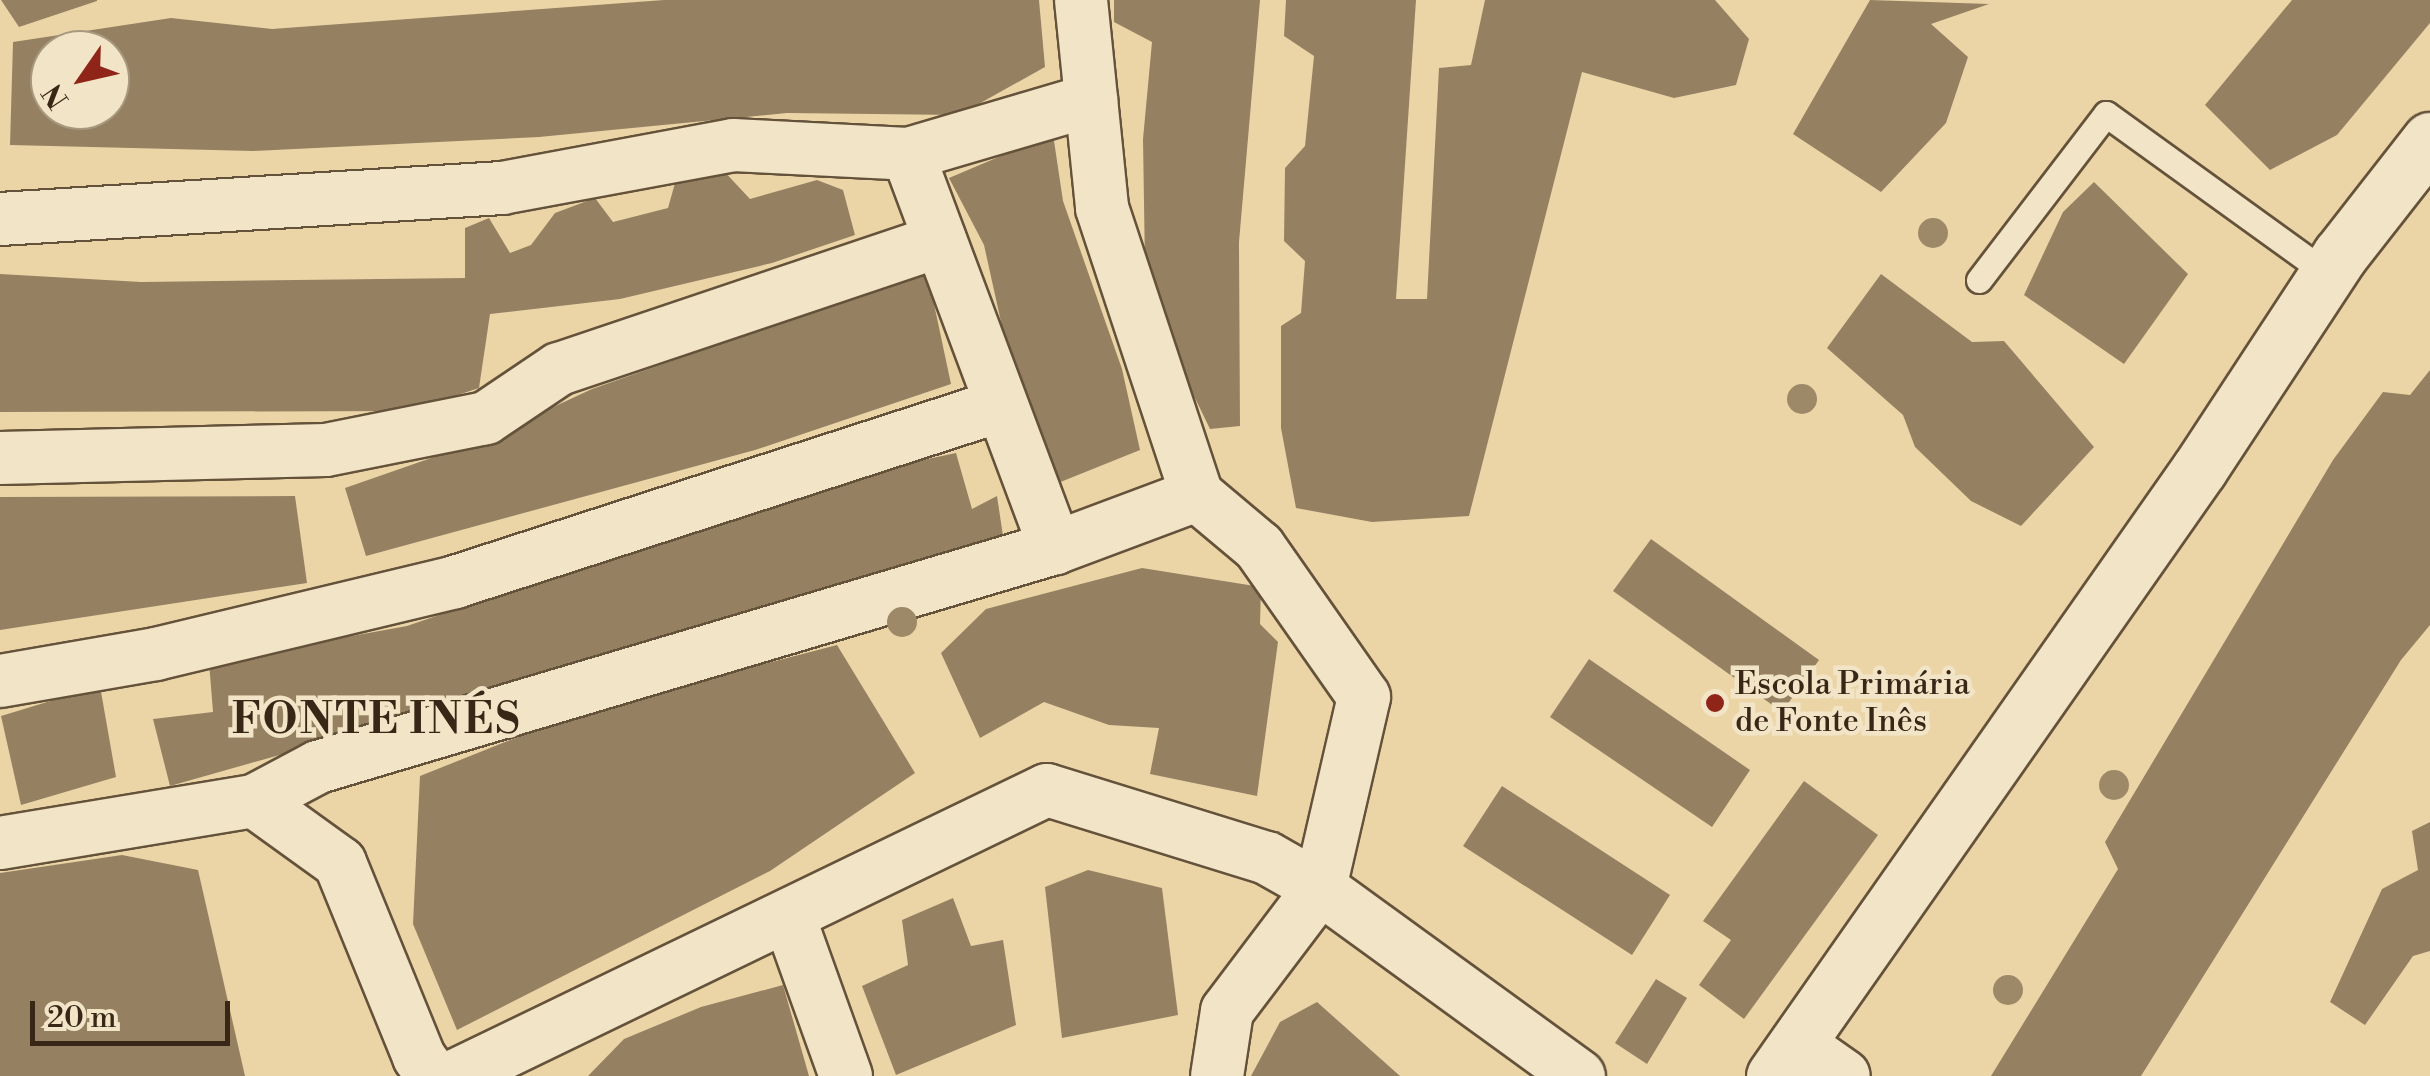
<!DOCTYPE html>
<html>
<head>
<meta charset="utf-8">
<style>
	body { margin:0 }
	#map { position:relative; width:2430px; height:1076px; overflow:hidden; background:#ebd5a7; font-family:"Libre Bodoni",serif }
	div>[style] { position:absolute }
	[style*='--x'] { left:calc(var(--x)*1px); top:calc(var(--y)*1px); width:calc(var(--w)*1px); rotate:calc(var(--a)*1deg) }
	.building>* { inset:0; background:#958162 }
	.roads { filter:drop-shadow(2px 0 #65523b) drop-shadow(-2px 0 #65523b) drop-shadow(0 2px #65523b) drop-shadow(0 -2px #65523b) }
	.lane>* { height:25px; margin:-12.5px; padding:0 12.5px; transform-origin:12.5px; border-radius:12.5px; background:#f2e4c6 }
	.street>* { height:52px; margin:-26px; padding:0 26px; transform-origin:26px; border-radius:26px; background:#f2e4c6 }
	.secondary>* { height:55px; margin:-27.5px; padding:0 27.5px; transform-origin:27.5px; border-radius:27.5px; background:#f2e4c6 }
	.trees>* { width:30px; height:30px; margin:-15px; border-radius:50%; background:#9d8968 }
	.dots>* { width:28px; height:28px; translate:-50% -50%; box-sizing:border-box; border:5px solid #f2e4c6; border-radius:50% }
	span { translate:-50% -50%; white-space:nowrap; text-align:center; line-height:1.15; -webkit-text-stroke:9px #f2e4c6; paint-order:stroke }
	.poi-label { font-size:32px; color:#382717 }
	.left { translate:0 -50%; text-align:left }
	.district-label { font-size:42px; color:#382717; font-weight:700; letter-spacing:2.5px }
	.north { position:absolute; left:30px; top:30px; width:100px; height:100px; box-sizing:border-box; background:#f2e4c6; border:2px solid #a89880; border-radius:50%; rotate:236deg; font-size:28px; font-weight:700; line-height:40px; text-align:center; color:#382717 }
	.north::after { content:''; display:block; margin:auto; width:35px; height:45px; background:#8f2418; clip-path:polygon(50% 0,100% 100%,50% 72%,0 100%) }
	.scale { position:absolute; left:30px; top:1001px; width:200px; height:45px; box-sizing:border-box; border:5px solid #382717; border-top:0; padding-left:12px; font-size:30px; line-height:35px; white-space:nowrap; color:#382717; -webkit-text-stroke:8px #f2e4c6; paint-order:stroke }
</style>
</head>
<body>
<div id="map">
	<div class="building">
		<div style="clip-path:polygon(1px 0,97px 0,97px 1px,19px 27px)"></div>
		<div style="clip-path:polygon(evenodd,664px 0,1039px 0,1045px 67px,959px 115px,787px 113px,539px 137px,253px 151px,10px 145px,13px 42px,171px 18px,272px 29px,664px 0,50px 50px,110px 50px,110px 110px,50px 110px,50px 50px)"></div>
		<div style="clip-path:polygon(1114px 0,1260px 0,1239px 242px,1240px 426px,1210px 429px,1163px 332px,1145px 266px,1143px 139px,1152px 42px,1114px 22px)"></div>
		<div style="clip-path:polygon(1286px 0,1416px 0,1396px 299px,1427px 299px,1439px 68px,1471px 65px,1485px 0,1715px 0,1749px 39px,1736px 85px,1674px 98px,1582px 72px,1469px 516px,1372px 522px,1296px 508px,1281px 428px,1281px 326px,1301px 313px,1305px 261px,1284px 241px,1285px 168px,1305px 146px,1314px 56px,1284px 36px)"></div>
		<div style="clip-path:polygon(1870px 0,1989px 4px,1931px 24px,1968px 57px,1946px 123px,1881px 192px,1793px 134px)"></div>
		<div style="clip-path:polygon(2292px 0,2430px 0,2430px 23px,2337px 135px,2270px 170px,2205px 105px)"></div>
		<div style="clip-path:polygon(1053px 134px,1063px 201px,1122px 369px,1140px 450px,1058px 483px,1009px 358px,984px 245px,949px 178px)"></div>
		<div style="clip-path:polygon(722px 169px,750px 199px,817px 180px,843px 190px,855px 235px,772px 263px,620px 299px,490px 314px,479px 388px,409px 411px,0 412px,0 274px,141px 282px,465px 278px,465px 228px,489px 218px,510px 253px,531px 245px,555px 213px,595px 198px,613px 222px,668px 208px,677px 176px)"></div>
		<div style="clip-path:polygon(2094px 182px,2188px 274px,2124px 364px,2024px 295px,2063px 212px)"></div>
		<div style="clip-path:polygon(927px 271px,951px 384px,755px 450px,366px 556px,345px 488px,480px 441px,592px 389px)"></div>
		<div style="clip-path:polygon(1881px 274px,1972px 342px,2004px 341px,2094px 447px,2021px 526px,1971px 501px,1915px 447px,1903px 415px,1827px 348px)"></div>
		<div style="clip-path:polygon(2430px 370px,2430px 625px,2401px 660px,2141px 1076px,1991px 1076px,2118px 869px,2105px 842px,2333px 460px,2383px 392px,2410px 395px)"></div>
		<div style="clip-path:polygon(956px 453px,972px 509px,997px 496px,1005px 549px,170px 786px,153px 719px,213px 712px,209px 662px,407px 626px,842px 477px)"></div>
		<div style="clip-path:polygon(295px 496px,307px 583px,0 630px,0 497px)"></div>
		<div style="clip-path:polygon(1651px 539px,1819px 660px,1782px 712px,1613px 591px)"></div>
		<div style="clip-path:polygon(1142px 568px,1261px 587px,1260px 624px,1278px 642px,1257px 796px,1150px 774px,1159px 728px,1109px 725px,1044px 702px,980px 738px,941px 653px,986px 609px)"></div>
		<div style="clip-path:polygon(837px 645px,915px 773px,770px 871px,457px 1030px,413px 924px,420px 776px,583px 711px)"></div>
		<div style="clip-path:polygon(1589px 659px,1750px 770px,1712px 827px,1550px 717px)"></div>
		<div style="clip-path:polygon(100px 686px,116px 777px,21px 805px,1px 716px)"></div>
		<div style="clip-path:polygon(1804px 781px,1878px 835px,1744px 1019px,1699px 985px,1731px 940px,1703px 921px)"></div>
		<div style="clip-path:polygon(1502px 786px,1670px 895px,1632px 955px,1463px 846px)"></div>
		<div style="clip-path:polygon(2430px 822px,2430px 951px,2413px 956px,2365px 1025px,2330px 1002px,2382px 889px,2418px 870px,2412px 831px)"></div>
		<div style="clip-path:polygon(122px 855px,198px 870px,245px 1076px,0 1076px,0 873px)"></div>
		<div style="clip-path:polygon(1088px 870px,1162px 888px,1178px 1015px,1062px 1038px,1045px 887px)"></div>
		<div style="clip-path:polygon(953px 898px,971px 946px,1003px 940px,1016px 1025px,896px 1075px,862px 986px,908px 965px,902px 920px)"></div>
		<div style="clip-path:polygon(1656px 979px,1687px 998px,1647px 1064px,1615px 1043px)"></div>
		<div style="clip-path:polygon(783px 985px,809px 1076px,588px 1076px,624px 1039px,701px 1007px)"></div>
		<div style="clip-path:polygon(1317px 1002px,1400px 1076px,1251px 1076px,1280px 1022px)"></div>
	</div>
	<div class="roads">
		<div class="lane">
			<div style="--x:1979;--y:280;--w:209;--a:-52.6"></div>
			<div style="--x:2106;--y:114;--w:274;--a:35.8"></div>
		</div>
		<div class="street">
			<div style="--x:1081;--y:0;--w:209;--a:84.2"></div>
			<div style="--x:1102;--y:208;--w:302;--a:71.7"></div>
			<div style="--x:1197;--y:495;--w:81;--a:40"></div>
			<div style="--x:1259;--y:547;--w:183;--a:55"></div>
			<div style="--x:1364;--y:697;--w:196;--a:103"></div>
			<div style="--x:1320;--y:888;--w:154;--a:127.1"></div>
			<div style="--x:1227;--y:1011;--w:66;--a:98.7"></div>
			<div style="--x:908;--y:154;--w:421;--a:69.5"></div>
			<div style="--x:0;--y:219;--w:503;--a:-3.53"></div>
			<div style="--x:502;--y:188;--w:235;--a:-10.5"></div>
			<div style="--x:733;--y:145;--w:175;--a:2.9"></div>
			<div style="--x:908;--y:154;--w:191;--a:-16.4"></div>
			<div style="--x:0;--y:458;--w:326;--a:-1.4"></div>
			<div style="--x:326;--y:450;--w:163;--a:-11.3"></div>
			<div style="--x:486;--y:418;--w:88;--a:-33.9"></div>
			<div style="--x:559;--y:369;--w:402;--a:-18.6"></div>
			<div style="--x:0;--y:681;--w:158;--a:-9.8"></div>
			<div style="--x:156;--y:654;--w:308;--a:-13.5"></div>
			<div style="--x:455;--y:582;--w:572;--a:-17.93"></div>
			<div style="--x:254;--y:801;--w:106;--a:35.8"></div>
			<div style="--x:340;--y:863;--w:209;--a:67.8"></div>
			<div style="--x:419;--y:1057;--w:24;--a:54"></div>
			<div style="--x:0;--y:843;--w:257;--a:-9.4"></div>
			<div style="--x:254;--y:801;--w:72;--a:-28"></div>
			<div style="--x:318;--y:767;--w:769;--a:-16.55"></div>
			<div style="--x:1055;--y:548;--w:152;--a:-20.5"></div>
			<div style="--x:789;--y:917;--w:169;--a:70.3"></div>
			<div style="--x:1797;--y:1043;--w:57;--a:35.1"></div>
			<div style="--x:455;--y:1076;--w:657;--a:-25.79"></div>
			<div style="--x:1047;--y:790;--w:230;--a:17.2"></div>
			<div style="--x:1267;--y:858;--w:61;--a:29.5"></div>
			<div style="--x:1320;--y:888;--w:320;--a:36"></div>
		</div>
		<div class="secondary">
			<div style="--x:1774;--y:1076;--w:742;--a:-54.98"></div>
			<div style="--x:2200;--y:468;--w:255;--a:-56.7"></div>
			<div style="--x:2340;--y:255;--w:146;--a:-52"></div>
		</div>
	</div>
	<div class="trees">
		<div style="left:1933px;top:233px"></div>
		<div style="left:1802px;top:399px"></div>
		<div style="left:902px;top:622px"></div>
		<div style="left:2114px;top:785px"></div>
		<div style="left:2008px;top:990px"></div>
	</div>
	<div class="dots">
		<div style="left:1715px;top:703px;background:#8f2418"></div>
	</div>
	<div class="poi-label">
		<span class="left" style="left:1735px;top:703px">Escola Primária<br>de Fonte Inês</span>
	</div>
	<div class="district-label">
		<span style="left:377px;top:721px">FONTE INÉS</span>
	</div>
	<div class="north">N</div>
	<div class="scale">20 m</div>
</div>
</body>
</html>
